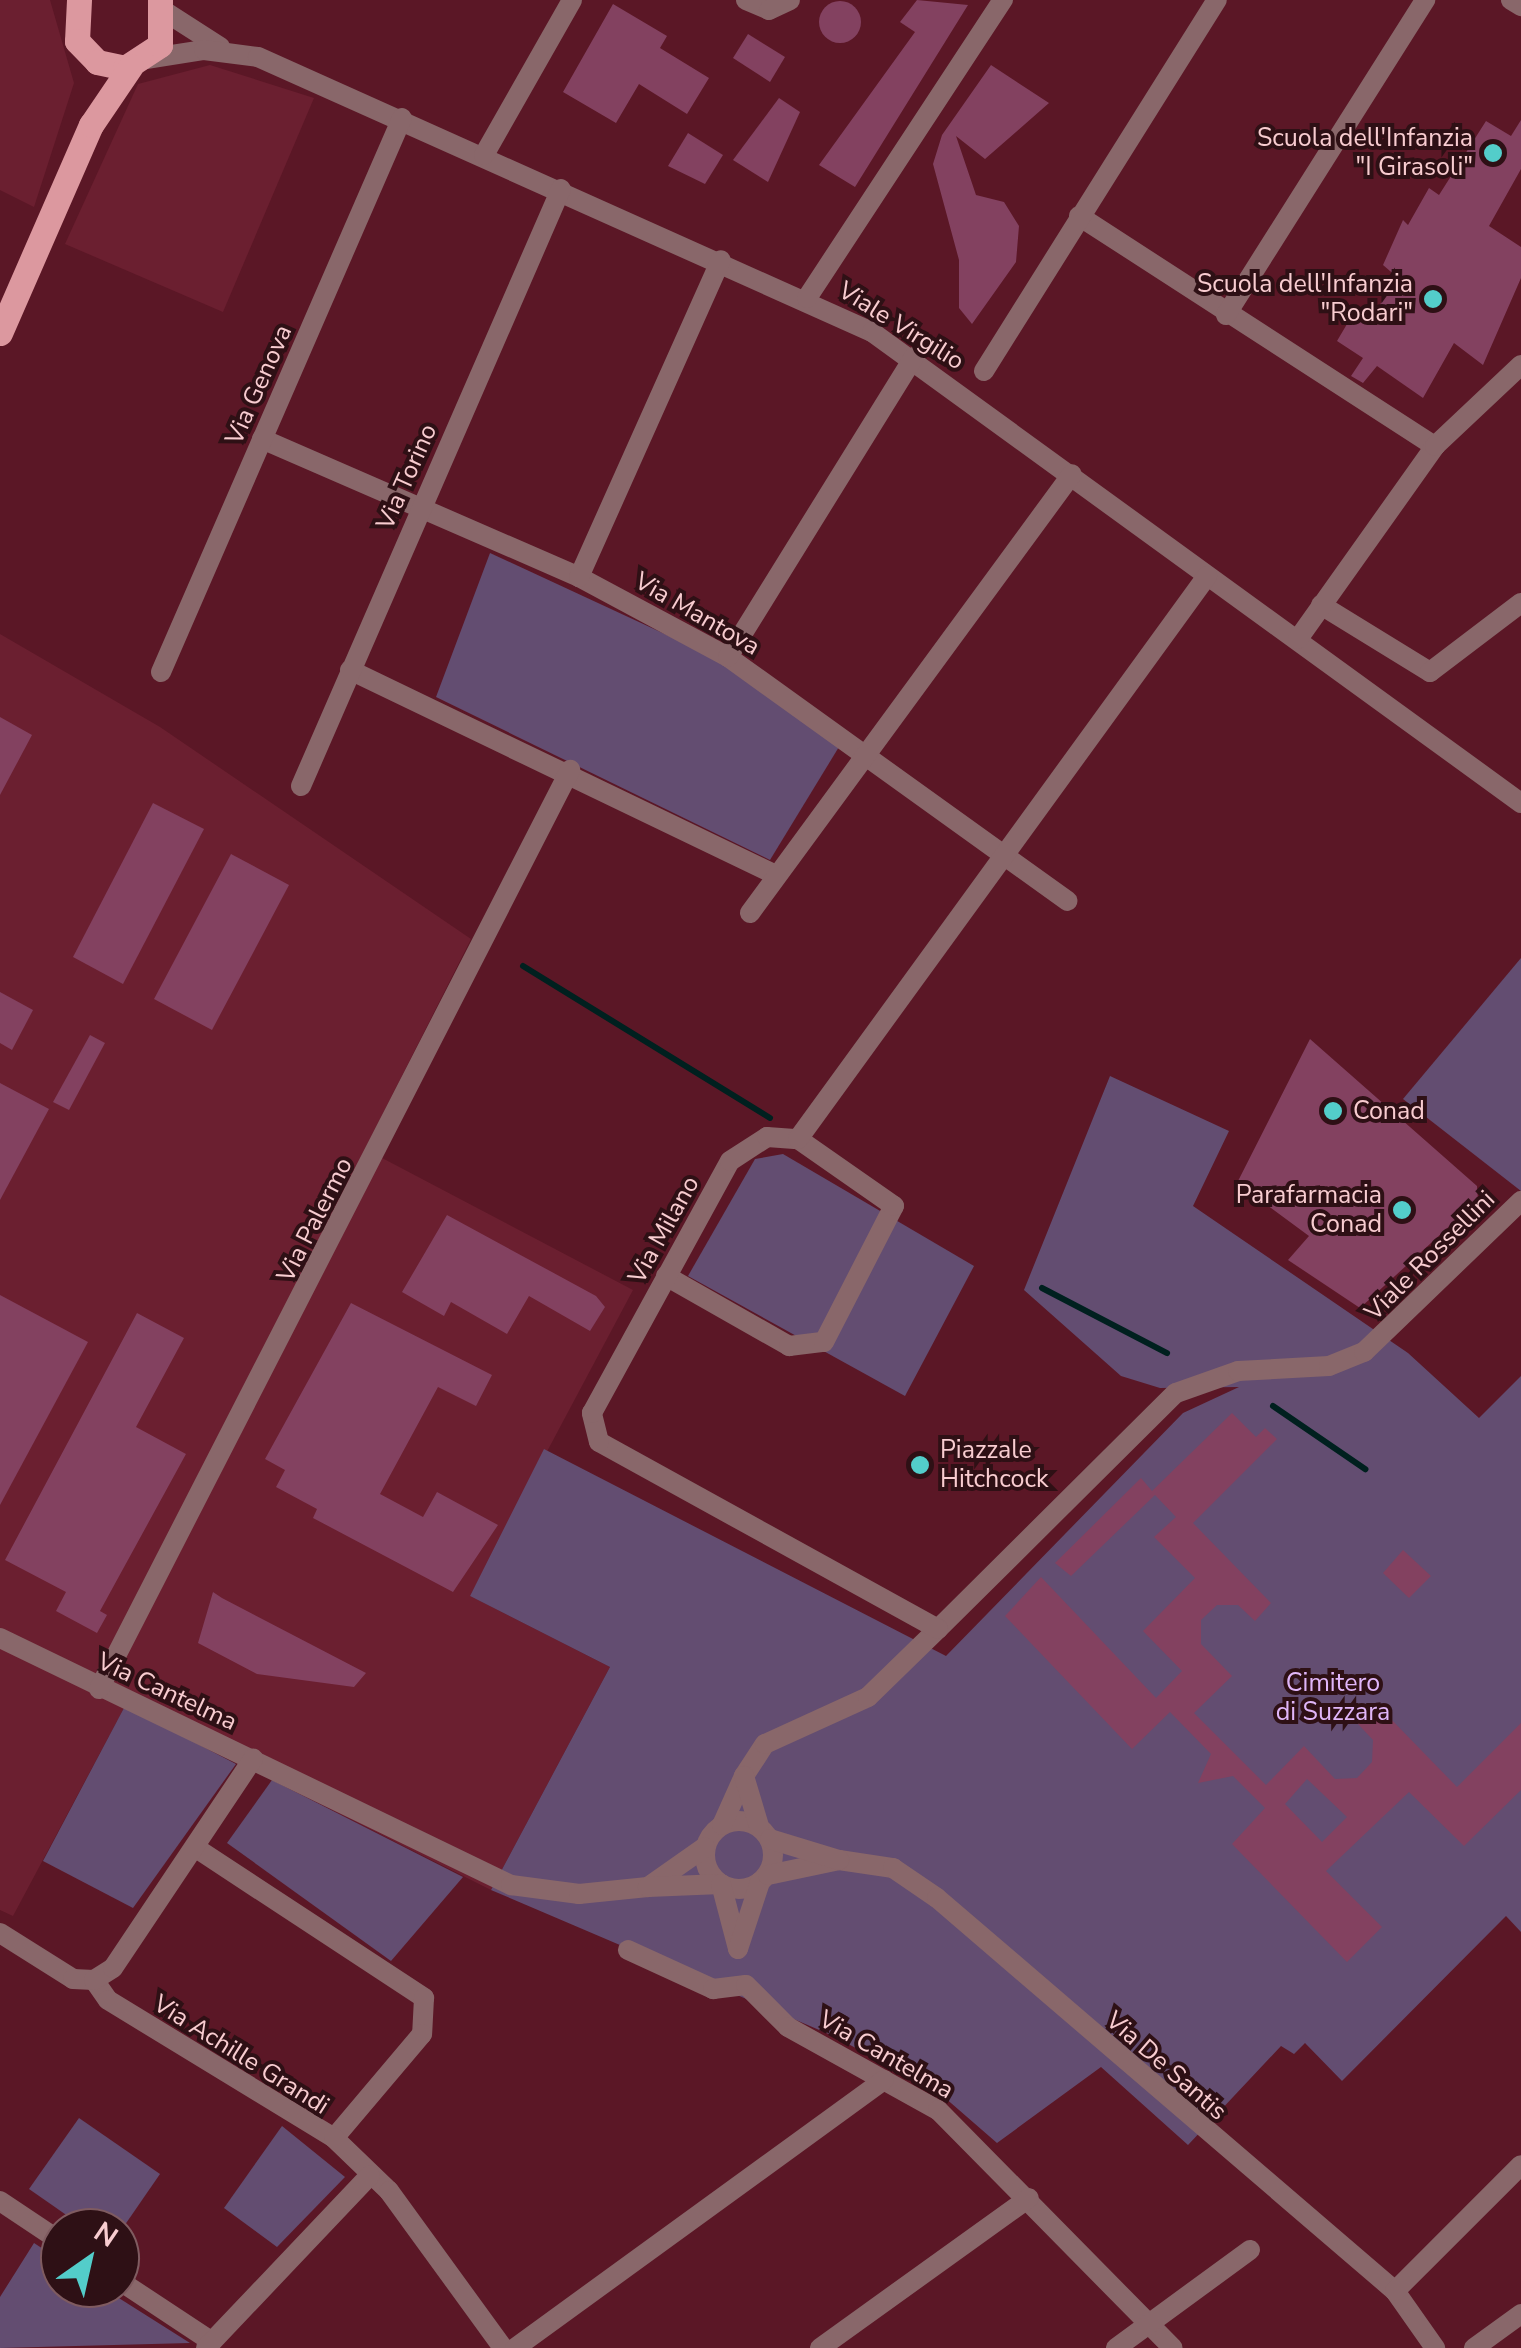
<!DOCTYPE html>
<html>
<head>
<meta charset="utf-8">
<style>
	body { margin:0 }
	#map { position:relative; width:1521px; height:2348px; overflow:hidden; background:#5b1726; font-family:"Nunito Sans",sans-serif }
	div>[style] { position:absolute }
	[style*='--x'] { left:calc(var(--x)*1px); top:calc(var(--y)*1px); width:calc(var(--w)*1px); rotate:calc(var(--a)*1deg) }
	.built>* { inset:0; background:#6b1f30 }
	.green>* { inset:0; background:#634d71 }
	.stream>* { height:6px; margin:-3px; padding:0 3px; transform-origin:3px; border-radius:3px; background:#00201f }
	.building>* { inset:0; background:#834160 }
	.round { border-radius:50% }
	.street>* { height:20px; margin:-10px; padding:0 10px; transform-origin:10px; border-radius:10px; background:#89676a }
	.street>.ring { margin:-10px; padding:0; box-sizing:content-box; background:none; border:20px solid #89676a; border-radius:50% }
	.primary>* { height:25px; margin:-12.5px; padding:0 12.5px; transform-origin:12.5px; border-radius:12.5px; background:#dc989f }
	.dots>* { width:28px; height:28px; translate:-50% -50%; box-sizing:border-box; border:5px solid #2e1015; border-radius:50% }
	span { translate:-50% -50%; white-space:nowrap; text-align:center; line-height:1.15; -webkit-text-stroke:8px #2e1015; paint-order:stroke }
	.poi-label { font-size:25px; color:#f8ccd0 }
	.right { translate:-100% -50%; text-align:right }
	.left { translate:0 -50%; text-align:left }
	.street-label { font-size:25px; color:#f8ccd0 }
	.park-label { font-size:25px; color:#e0b6f9 }
	.north { position:absolute; left:40px; top:2208px; width:100px; height:100px; box-sizing:border-box; background:#2e1015; border:2px solid #7f5b60; border-radius:50%; rotate:34deg; font-size:28px; font-weight:700; line-height:40px; text-align:center; color:#f8ccd0 }
	.north::after { content:''; display:block; margin:auto; width:35px; height:45px; background:#53cdca; clip-path:polygon(50% 0,100% 100%,50% 72%,0 100%) }
</style>
</head>
<body>
<div id="map">
	<div class="built">
		<div style="clip-path:polygon(0 0,50px 0,74px 83px,34px 207px,0 190px)"></div>
		<div style="clip-path:polygon(210px 65px,314px 98px,223px 312px,65px 244px,138px 84px)"></div>
		<div style="clip-path:polygon(0 634px,160px 727px,471px 939px,365px 1149px,633px 1290px,470px 1596px,610px 1667px,491px 1890px,125px 1706px,13px 1916px,0 1910px)"></div>
	</div>
	<div class="green">
		<div style="clip-path:polygon(490px 553px,723px 661px,845px 737px,770px 860px,436px 697px)"></div>
		<div style="clip-path:polygon(1521px 958px,1521px 1191px,1403px 1099px)"></div>
		<div style="clip-path:polygon(1110px 1076px,1229px 1131px,1193px 1206px,1408px 1353px,1479px 1418px,1521px 1376px,1521px 1932px,1506px 1916px,1342px 2081px,1305px 2043px,1294px 2054px,1281px 2046px,1188px 2145px,1101px 2067px,997px 2143px,936px 2090px,831px 2035px,491px 1890px,610px 1667px,470px 1596px,544px 1449px,946px 1656px,1183px 1413px,1239px 1387px,1160px 1388px,1121px 1376px,1024px 1290px)"></div>
		<div style="clip-path:polygon(783px 1154px,974px 1266px,905px 1396px,688px 1276px,755px 1159px)"></div>
		<div style="clip-path:polygon(125px 1706px,236px 1764px,133px 1908px,43px 1861px)"></div>
		<div style="clip-path:polygon(272px 1780px,463px 1877px,391px 1961px,227px 1843px)"></div>
		<div style="clip-path:polygon(79px 2118px,160px 2174px,120px 2232px,85px 2228px,29px 2189px)"></div>
		<div style="clip-path:polygon(282px 2126px,345px 2177px,277px 2247px,224px 2208px)"></div>
		<div style="clip-path:polygon(34px 2243px,60px 2260px,60px 2288px,103px 2288px,190px 2343px,0 2348px,0 2297px)"></div>
	</div>
	<div class="stream">
		<div style="--x:523;--y:966;--w:290;--a:31.6"></div>
		<div style="--x:1042;--y:1288;--w:141;--a:27.5"></div>
		<div style="--x:1273;--y:1406;--w:112;--a:34.4"></div>
	</div>
	<div class="building">
		<div style="clip-path:polygon(917px 0,968px 5px,855px 187px,819px 165px,915px 32px,900px 22px)"></div>
		<div class="round" style="left:819px;top:1px;width:42px;height:42px"></div>
		<div style="clip-path:polygon(613px 4px,667px 36px,660px 48px,709px 78px,687px 114px,639px 84px,616px 123px,563px 92px)"></div>
		<div style="clip-path:polygon(748px 34px,785px 57px,770px 82px,733px 58px)"></div>
		<div style="clip-path:polygon(991px 65px,1049px 103px,985px 159px,956px 136px,976px 195px,1004px 202px,1019px 226px,1016px 262px,972px 324px,959px 308px,959px 260px,933px 164px,942px 135px)"></div>
		<div style="clip-path:polygon(779px 98px,800px 112px,768px 182px,733px 160px)"></div>
		<div style="clip-path:polygon(1521px 120px,1521px 169px,1489px 226px,1521px 247px,1521px 278px,1483px 365px,1454px 343px,1423px 398px,1377px 366px,1363px 383px,1351px 376px,1363px 358px,1337px 341px,1357px 307px,1371px 319px,1397px 277px,1383px 265px,1403px 220px,1408px 225px,1429px 188px,1439px 195px,1486px 121px,1511px 136px)"></div>
		<div style="clip-path:polygon(688px 133px,723px 155px,705px 184px,668px 166px)"></div>
		<div style="clip-path:polygon(0 717px,32px 735px,0 795px)"></div>
		<div style="clip-path:polygon(153px 803px,204px 829px,123px 984px,73px 957px)"></div>
		<div style="clip-path:polygon(231px 854px,289px 885px,212px 1030px,154px 999px)"></div>
		<div style="clip-path:polygon(0 992px,33px 1010px,12px 1050px,0 1043px)"></div>
		<div style="clip-path:polygon(90px 1035px,105px 1043px,69px 1110px,53px 1102px)"></div>
		<div style="clip-path:polygon(1310px 1039px,1477px 1186px,1478px 1200px,1360px 1308px,1288px 1260px,1309px 1236px,1237px 1183px)"></div>
		<div style="clip-path:polygon(0 1083px,49px 1109px,0 1200px)"></div>
		<div style="clip-path:polygon(447px 1215px,596px 1296px,605px 1307px,590px 1331px,529px 1296px,507px 1334px,451px 1302px,444px 1316px,402px 1292px)"></div>
		<div style="clip-path:polygon(0 1295px,88px 1342px,0 1505px)"></div>
		<div style="clip-path:polygon(351px 1303px,492px 1375px,476px 1406px,438px 1387px,380px 1494px,423px 1517px,437px 1492px,498px 1525px,453px 1592px,313px 1518px,317px 1509px,276px 1487px,285px 1470px,265px 1459px)"></div>
		<div style="clip-path:polygon(137px 1313px,184px 1338px,136px 1427px,186px 1454px,100px 1611px,107px 1615px,97px 1633px,56px 1611px,66px 1592px,5px 1560px)"></div>
		<div style="clip-path:polygon(evenodd,1232px 1413px,1256px 1437px,1265px 1428px,1277px 1439px,1193px 1523px,1271px 1603px,1255px 1621px,1238px 1605px,1217px 1605px,1201px 1620px,1201px 1644px,1232px 1676px,1194px 1713px,1266px 1785px,1304px 1746px,1335px 1779px,1357px 1778px,1372px 1762px,1373px 1740px,1358px 1724px,1370px 1712px,1379px 1721px,1386px 1714px,1457px 1787px,1521px 1723px,1521px 1790px,1464px 1846px,1409px 1792px,1326px 1871px,1382px 1927px,1347px 1962px,1232px 1844px,1265px 1808px,1233px 1776px,1198px 1783px,1211px 1754px,1170px 1712px,1132px 1749px,1005px 1616px,1041px 1577px,1156px 1698px,1182px 1671px,1143px 1631px,1195px 1578px,1154px 1537px,1176px 1517px,1155px 1495px,1071px 1576px,1055px 1563px,1141px 1478px,1152px 1491px,1232px 1413px,1307px 1779px,1347px 1817px,1322px 1842px,1285px 1804px,1307px 1779px)"></div>
		<div style="clip-path:polygon(1403px 1550px,1431px 1576px,1409px 1598px,1383px 1573px)"></div>
		<div style="clip-path:polygon(213px 1592px,222px 1598px,366px 1673px,354px 1687px,257px 1674px,198px 1643px)"></div>
	</div>
	<div class="street">
		<div style="--x:746;--y:0;--w:25;--a:23"></div>
		<div style="--x:769;--y:10;--w:23;--a:-25"></div>
		<div style="--x:1511;--y:0;--w:12;--a:31"></div>
		<div style="--x:164;--y:11;--w:67;--a:32.7"></div>
		<div style="--x:146;--y:59;--w:59;--a:-8.8"></div>
		<div style="--x:204;--y:50;--w:54;--a:7.4"></div>
		<div style="--x:258;--y:57;--w:673;--a:24.13"></div>
		<div style="--x:872;--y:332;--w:802;--a:35.97"></div>
		<div style="--x:484;--y:155;--w:178;--a:-60.4"></div>
		<div style="--x:1079;--y:216;--w:424;--a:32.9"></div>
		<div style="--x:807;--y:298;--w:357;--a:-56.7"></div>
		<div style="--x:1226;--y:315;--w:373;--a:-57.7"></div>
		<div style="--x:984;--y:371;--w:438;--a:-57.9"></div>
		<div style="--x:262;--y:439;--w:346;--a:23.5"></div>
		<div style="--x:579;--y:577;--w:169;--a:28.2"></div>
		<div style="--x:728;--y:657;--w:418;--a:35.7"></div>
		<div style="--x:579;--y:577;--w:347;--a:-65.9"></div>
		<div style="--x:1321;--y:605;--w:128;--a:31.6"></div>
		<div style="--x:1430;--y:672;--w:114;--a:-37.2"></div>
		<div style="--x:1298;--y:639;--w:237;--a:-54.6"></div>
		<div style="--x:1435;--y:446;--w:118;--a:-43.3"></div>
		<div style="--x:728;--y:657;--w:353;--a:-58.2"></div>
		<div style="--x:350;--y:670;--w:468;--a:25.7"></div>
		<div style="--x:161;--y:672;--w:604;--a:-66.49"></div>
		<div style="--x:301;--y:786;--w:651;--a:-66.47"></div>
		<div style="--x:750;--y:913;--w:544;--a:-53.74"></div>
		<div style="--x:666;--y:1276;--w:142;--a:29.6"></div>
		<div style="--x:789;--y:1346;--w:35;--a:-7"></div>
		<div style="--x:824;--y:1342;--w:153;--a:-62.8"></div>
		<div style="--x:894;--y:1206;--w:117;--a:-145.1"></div>
		<div style="--x:938;--y:1629;--w:335;--a:-44.8"></div>
		<div style="--x:1176;--y:1393;--w:66;--a:-19.5"></div>
		<div style="--x:1238;--y:1371;--w:91;--a:-3.1"></div>
		<div style="--x:1329;--y:1366;--w:38;--a:-22"></div>
		<div style="--x:1364;--y:1352;--w:218;--a:-43.9"></div>
		<div style="--x:0;--y:1638;--w:568;--a:25.8"></div>
		<div style="--x:511;--y:1885;--w:69;--a:7.5"></div>
		<div style="--x:579;--y:1894;--w:69;--a:-5.8"></div>
		<div style="--x:99;--y:1689;--w:1033;--a:-62.86"></div>
		<div style="--x:744;--y:1776;--w:38;--a:-57"></div>
		<div style="--x:765;--y:1744;--w:113;--a:-24.5"></div>
		<div style="--x:868;--y:1697;--w:98;--a:-44.2"></div>
		<div style="--x:938;--y:1629;--w:387;--a:-151.1"></div>
		<div style="--x:599;--y:1442;--w:30;--a:-104"></div>
		<div style="--x:592;--y:1413;--w:287;--a:-61.3"></div>
		<div style="--x:730;--y:1161;--w:44;--a:-33"></div>
		<div style="--x:767;--y:1137;--w:31;--a:4"></div>
		<div style="--x:798;--y:1139;--w:696;--a:-54"></div>
		<div class="ring" style="left:705px;top:1821px;width:48px;height:48px"></div>
		<div style="--x:722;--y:1825;--w:54;--a:-65.8"></div>
		<div style="--x:744;--y:1776;--w:52;--a:73.3"></div>
		<div style="--x:705;--y:1847;--w:70;--a:144.9"></div>
		<div style="--x:648;--y:1887;--w:73;--a:-2.4"></div>
		<div style="--x:721;--y:1884;--w:67;--a:75.3"></div>
		<div style="--x:738;--y:1949;--w:71;--a:-71.8"></div>
		<div style="--x:196;--y:1848;--w:273;--a:33.3"></div>
		<div style="--x:424;--y:1998;--w:36;--a:93"></div>
		<div style="--x:422;--y:2034;--w:136;--a:130.2"></div>
		<div style="--x:839;--y:1860;--w:55;--a:8.4"></div>
		<div style="--x:893;--y:1868;--w:53;--a:34.3"></div>
		<div style="--x:937;--y:1898;--w:604;--a:40.63"></div>
		<div style="--x:1395;--y:2291;--w:70;--a:54.9"></div>
		<div style="--x:768;--y:1875;--w:73;--a:-11.9"></div>
		<div style="--x:839;--y:1860;--w:72;--a:-163.1"></div>
		<div style="--x:0;--y:1933;--w:86;--a:32.2"></div>
		<div style="--x:73;--y:1979;--w:21;--a:3"></div>
		<div style="--x:94;--y:1980;--w:24;--a:55"></div>
		<div style="--x:108;--y:2000;--w:265;--a:31.4"></div>
		<div style="--x:334;--y:2138;--w:76;--a:43.9"></div>
		<div style="--x:389;--y:2191;--w:194;--a:54"></div>
		<div style="--x:628;--y:1950;--w:94;--a:24.6"></div>
		<div style="--x:713;--y:1989;--w:33;--a:-7"></div>
		<div style="--x:746;--y:1985;--w:59;--a:45"></div>
		<div style="--x:788;--y:2027;--w:171;--a:29"></div>
		<div style="--x:938;--y:2110;--w:334;--a:45.4"></div>
		<div style="--x:94;--y:1980;--w:22;--a:-32"></div>
		<div style="--x:113;--y:1968;--w:252;--a:-56.2"></div>
		<div style="--x:0;--y:2201;--w:72;--a:33.7"></div>
		<div style="--x:120;--y:2281;--w:110;--a:33.5"></div>
		<div style="--x:1395;--y:2291;--w:178;--a:-45"></div>
		<div style="--x:206;--y:2348;--w:238;--a:-46.5"></div>
		<div style="--x:515;--y:2348;--w:456;--a:-36"></div>
		<div style="--x:820;--y:2348;--w:257;--a:-35.7"></div>
		<div style="--x:1116;--y:2348;--w:166;--a:-36.2"></div>
		<div style="--x:1474;--y:2348;--w:58;--a:-35.9"></div>
	</div>
	<div class="primary">
		<div style="--x:79;--y:0;--w:41;--a:92.8"></div>
		<div style="--x:77;--y:41;--w:29;--a:46"></div>
		<div style="--x:97;--y:62;--w:29;--a:12"></div>
		<div style="--x:125;--y:68;--w:42;--a:-33.3"></div>
		<div style="--x:160;--y:45;--w:45;--a:-90"></div>
		<div style="--x:0;--y:333;--w:227;--a:-66.4"></div>
		<div style="--x:91;--y:125;--w:71;--a:-55.9"></div>
	</div>
	<div class="dots">
		<div style="left:1493px;top:153px;background:#53cdca"></div>
		<div style="left:1433px;top:299px;background:#53cdca"></div>
		<div style="left:1333px;top:1111px;background:#53cdca"></div>
		<div style="left:1402px;top:1210px;background:#53cdca"></div>
		<div style="left:920px;top:1465px;background:#53cdca"></div>
	</div>
	<div class="poi-label">
		<span class="right" style="left:1473px;top:153px">Scuola dell'Infanzia<br>"I Girasoli"</span>
		<span class="right" style="left:1413px;top:299px">Scuola dell'Infanzia<br>"Rodari"</span>
		<span class="left" style="left:1353px;top:1111px">Conad</span>
		<span class="right" style="left:1382px;top:1210px">Parafarmacia<br>Conad</span>
		<span class="left" style="left:940px;top:1465px">Piazzale<br>Hitchcock</span>
	</div>
	<div class="street-label">
		<span style="left:901px;top:326px;rotate:32deg">Viale Virgilio</span>
		<span style="left:259px;top:385px;rotate:-66deg">Via Genova</span>
		<span style="left:407px;top:477px;rotate:-66deg">Via Torino</span>
		<span style="left:697px;top:614px;rotate:30deg">Via Mantova</span>
		<span style="left:315px;top:1220px;rotate:-63deg">Via Palermo</span>
		<span style="left:664px;top:1230px;rotate:-61deg">Via Milano</span>
		<span style="left:1430px;top:1256px;rotate:-45deg">Viale Rossellini</span>
		<span style="left:167px;top:1692px;rotate:25deg">Via Cantelma</span>
		<span style="left:241px;top:2055px;rotate:32deg">Via Achille Grandi</span>
		<span style="left:886px;top:2055px;rotate:30deg">Via Cantelma</span>
		<span style="left:1166px;top:2066px;rotate:41deg">Via De Santis</span>
	</div>
	<div class="park-label">
		<span style="left:1333px;top:1698px">Cimitero<br>di Suzzara</span>
	</div>
	<div class="north">N</div>
</div>
</body>
</html>
